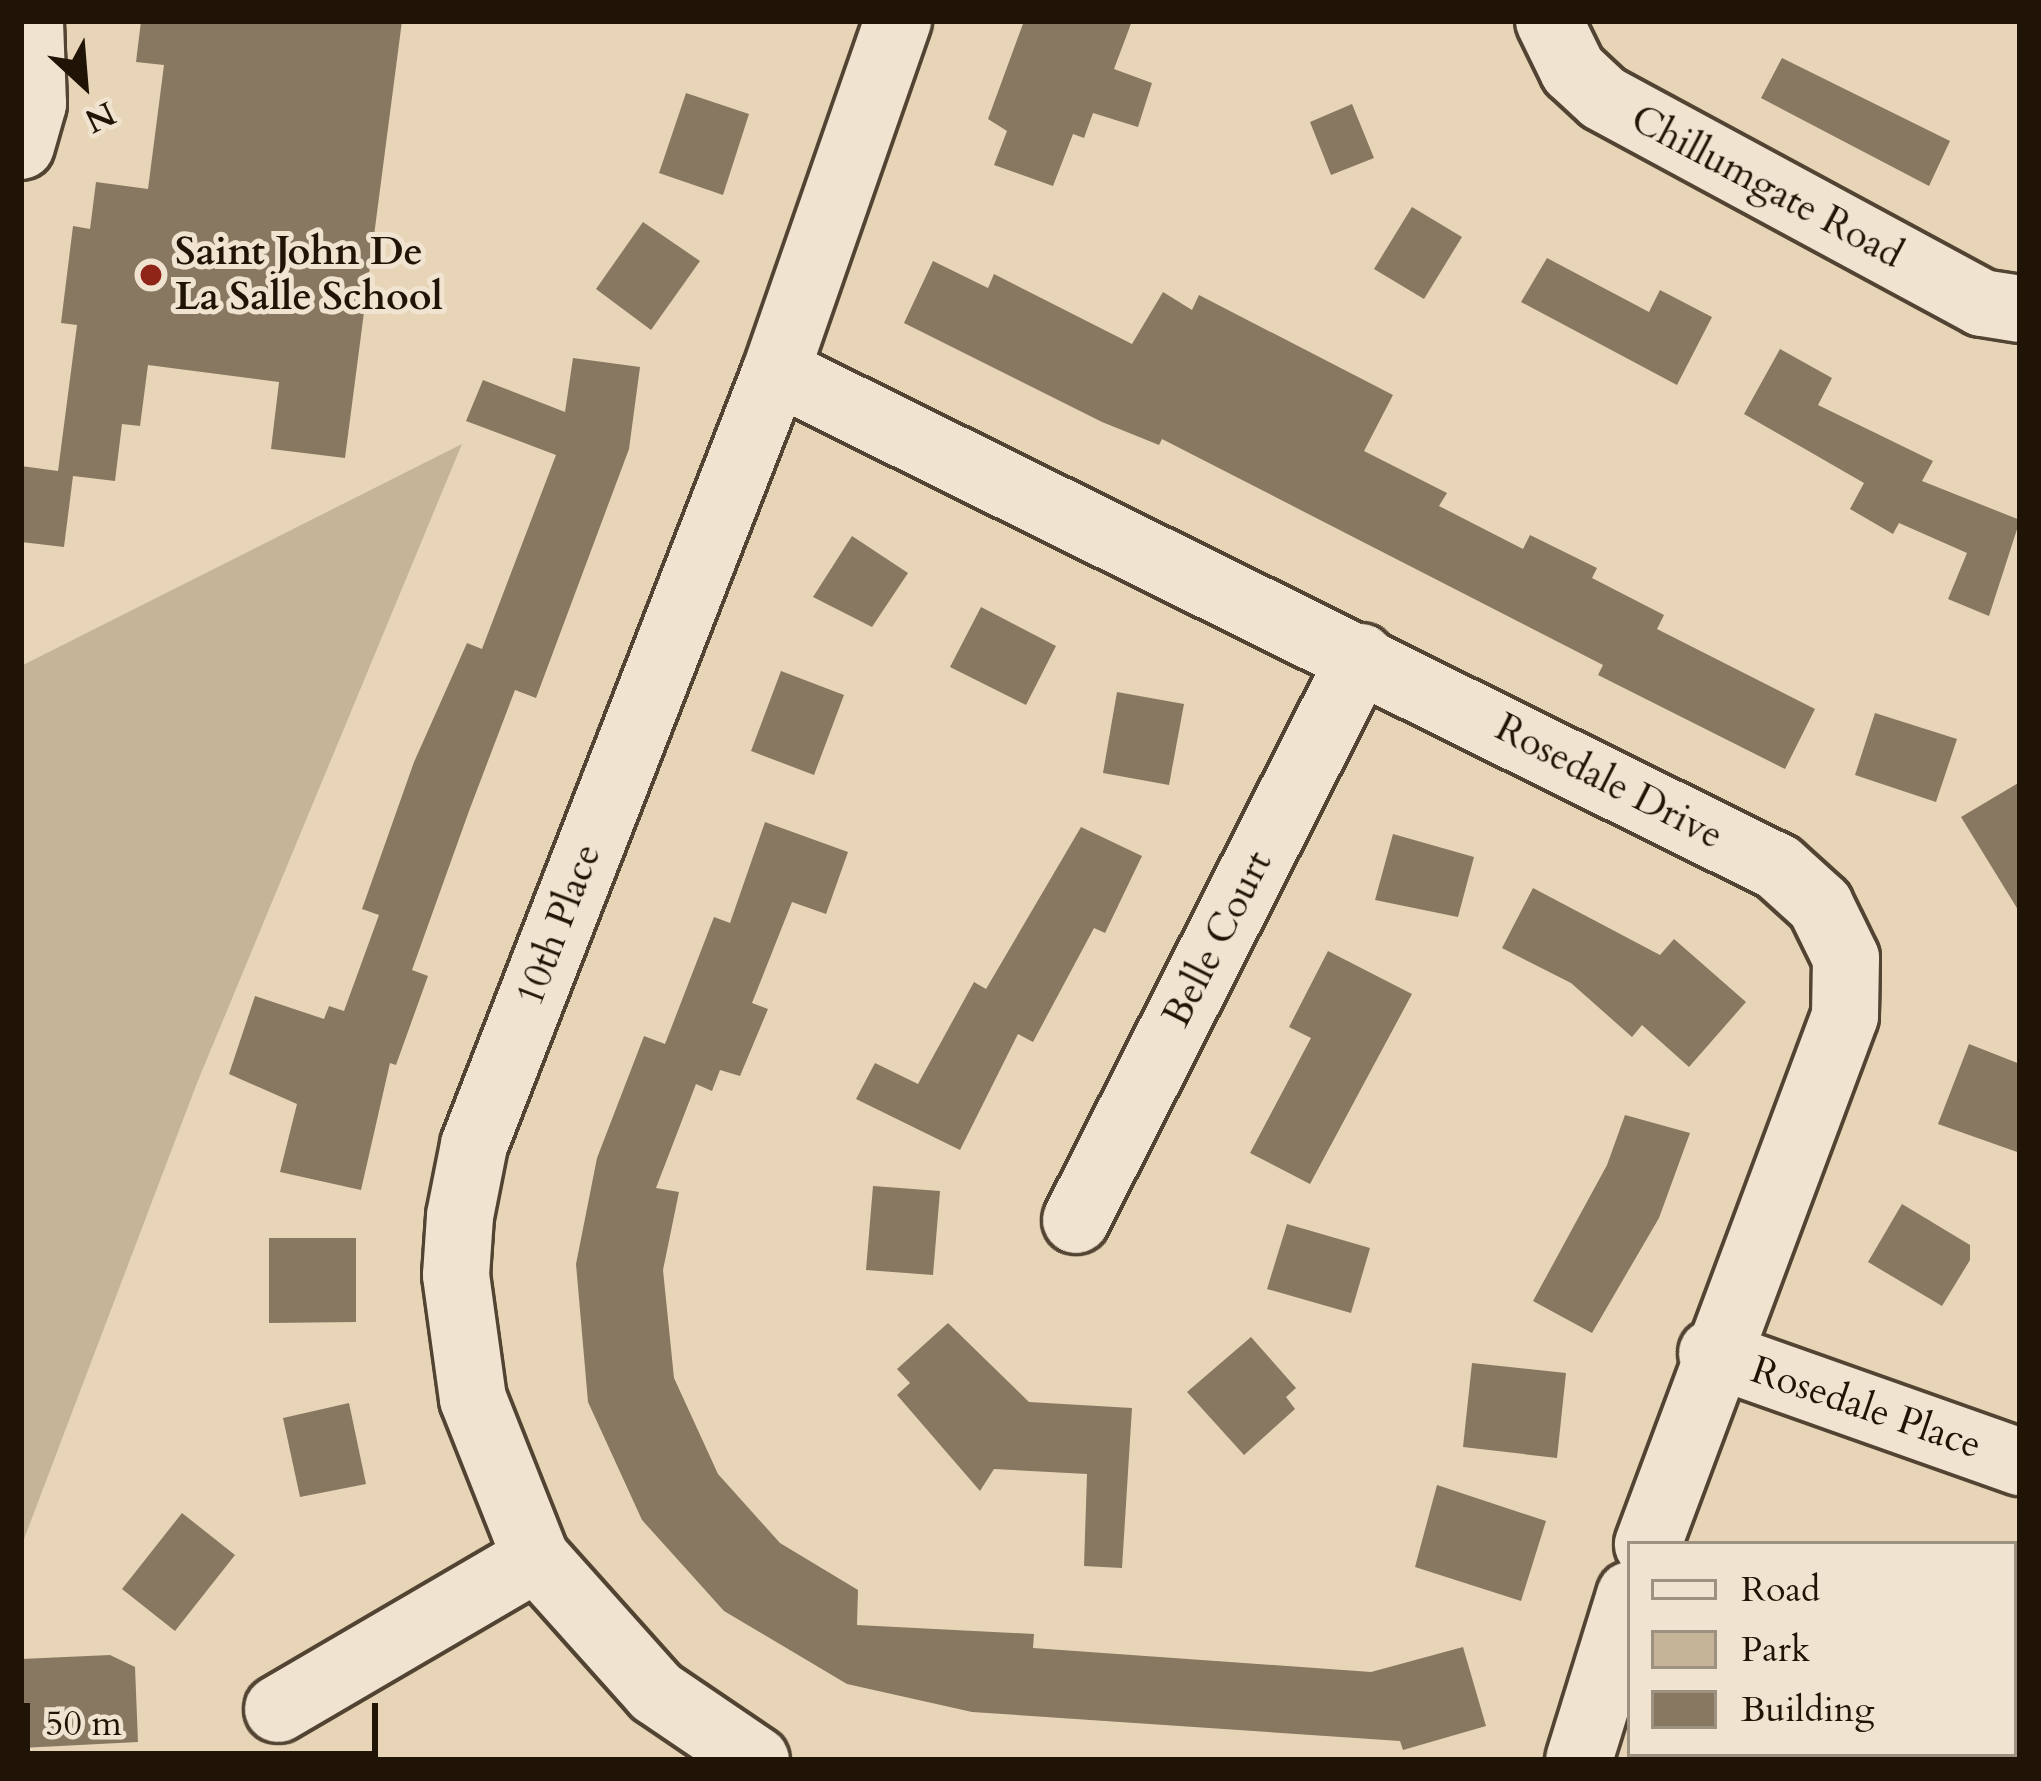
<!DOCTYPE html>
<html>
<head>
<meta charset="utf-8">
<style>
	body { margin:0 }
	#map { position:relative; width:2041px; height:1781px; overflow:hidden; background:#e8d5b7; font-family:Cardo,serif }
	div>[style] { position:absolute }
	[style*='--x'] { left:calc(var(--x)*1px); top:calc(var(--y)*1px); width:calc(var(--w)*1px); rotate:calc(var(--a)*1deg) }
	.green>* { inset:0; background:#c6b499 }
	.building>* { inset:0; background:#887862 }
	.roads { filter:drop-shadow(3px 0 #524432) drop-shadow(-3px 0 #524432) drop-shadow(0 3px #524432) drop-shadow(0 -3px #524432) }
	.minor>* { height:66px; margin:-33px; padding:0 33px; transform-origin:33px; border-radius:33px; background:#f0e4d0 }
	.dots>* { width:33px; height:33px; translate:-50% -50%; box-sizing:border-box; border:6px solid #f0e4d0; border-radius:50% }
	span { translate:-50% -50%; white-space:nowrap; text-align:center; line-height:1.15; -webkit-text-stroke:10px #f0e4d0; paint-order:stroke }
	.street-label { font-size:39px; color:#201406 }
	.poi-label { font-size:39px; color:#201406; font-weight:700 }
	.left { translate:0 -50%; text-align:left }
	.frame { position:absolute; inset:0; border:24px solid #201406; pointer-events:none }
	.legend { position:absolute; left:1627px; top:1541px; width:390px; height:216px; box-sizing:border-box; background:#f0e4d0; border:3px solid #9d917f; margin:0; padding:15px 21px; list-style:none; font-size:36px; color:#201406 }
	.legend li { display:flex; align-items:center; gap:24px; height:60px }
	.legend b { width:60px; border:3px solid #9d917f }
	.north { position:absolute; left:24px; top:24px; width:120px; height:120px; -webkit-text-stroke:9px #f0e4d0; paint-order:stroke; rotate:154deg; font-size:33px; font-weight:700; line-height:48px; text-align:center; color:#201406 }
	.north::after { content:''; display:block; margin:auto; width:42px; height:54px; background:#201406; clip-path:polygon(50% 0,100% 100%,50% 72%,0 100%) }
	.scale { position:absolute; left:24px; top:1703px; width:354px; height:54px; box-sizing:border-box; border:6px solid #201406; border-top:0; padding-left:15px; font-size:36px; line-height:42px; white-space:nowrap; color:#201406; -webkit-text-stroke:9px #f0e4d0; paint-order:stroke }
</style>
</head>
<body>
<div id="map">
	<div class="green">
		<div style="clip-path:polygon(462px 444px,197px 1083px,21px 1547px,21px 666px)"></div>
	</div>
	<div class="building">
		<div style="clip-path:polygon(141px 21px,402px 21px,345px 458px,271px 449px,279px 382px,148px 365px,140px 426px,122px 424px,115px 481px,73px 476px,64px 547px,21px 542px,21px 466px,58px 471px,77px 325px,61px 323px,73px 226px,90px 229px,96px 182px,148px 189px,164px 65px,136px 62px)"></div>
		<div style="clip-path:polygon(1024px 21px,1132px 21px,1114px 69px,1152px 83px,1138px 127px,1093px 113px,1084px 138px,1073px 134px,1053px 186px,994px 165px,1007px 131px,988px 119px)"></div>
		<div style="clip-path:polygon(1782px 58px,1950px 141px,1929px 186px,1761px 98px)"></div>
		<div style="clip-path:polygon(686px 93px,749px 114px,723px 195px,659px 173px)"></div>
		<div style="clip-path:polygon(1352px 104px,1374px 158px,1331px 175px,1310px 122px)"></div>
		<div style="clip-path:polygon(1412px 207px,1462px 237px,1424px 299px,1374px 269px)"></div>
		<div style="clip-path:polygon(643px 222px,700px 261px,651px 330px,596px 289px)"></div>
		<div style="clip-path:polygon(1547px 258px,1649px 312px,1660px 290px,1712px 317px,1677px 385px,1521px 302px)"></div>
		<div style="clip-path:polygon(933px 261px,988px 288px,994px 274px,1132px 344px,1163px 292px,1192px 310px,1199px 295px,1393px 395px,1364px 451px,1447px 493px,1439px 506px,1523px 549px,1530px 535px,1597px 568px,1592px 578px,1664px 615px,1657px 629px,1815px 709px,1785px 769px,1598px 675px,1603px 665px,1162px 439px,1159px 445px,1102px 422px,904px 323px)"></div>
		<div style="clip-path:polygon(1780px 349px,1832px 378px,1818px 405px,1933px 461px,1922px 481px,2020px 520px,1989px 616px,1948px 599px,1967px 553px,1899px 523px,1893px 534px,1850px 509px,1864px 483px,1744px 414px)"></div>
		<div style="clip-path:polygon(573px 358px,640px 367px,629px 449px,536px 698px,515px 690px,469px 811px,412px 970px,428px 976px,396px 1065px,390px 1063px,361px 1190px,280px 1172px,297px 1104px,229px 1074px,255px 996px,324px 1019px,329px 1006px,344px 1011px,379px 915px,362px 909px,414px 762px,467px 643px,482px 649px,556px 455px,466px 421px,483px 380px,565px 412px)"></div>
		<div style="clip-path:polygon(852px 536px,908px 573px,872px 627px,813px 597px)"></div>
		<div style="clip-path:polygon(981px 607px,1056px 646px,1026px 705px,950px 667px)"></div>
		<div style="clip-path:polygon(781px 671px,844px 695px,814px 775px,751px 751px)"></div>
		<div style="clip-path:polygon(1117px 692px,1184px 704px,1169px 785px,1103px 773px)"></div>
		<div style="clip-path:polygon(1875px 713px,1957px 739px,1936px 802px,1855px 775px)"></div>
		<div style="clip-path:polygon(2020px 782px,2020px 913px,1961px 817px)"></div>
		<div style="clip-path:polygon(765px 822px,848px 852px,826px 914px,792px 902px,752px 1003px,768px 1009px,740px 1076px,720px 1070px,712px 1091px,696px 1084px,656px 1188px,679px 1192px,663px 1270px,674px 1378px,718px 1474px,780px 1543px,858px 1590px,857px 1625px,1034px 1634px,1033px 1648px,1371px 1672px,1463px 1647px,1486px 1726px,1403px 1750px,1400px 1741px,972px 1712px,847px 1684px,724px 1611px,642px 1520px,588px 1402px,576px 1264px,597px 1158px,644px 1036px,665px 1044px,714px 917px,730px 923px)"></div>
		<div style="clip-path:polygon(1081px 827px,1142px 856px,1105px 933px,1094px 928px,1033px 1042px,1018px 1034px,960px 1150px,856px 1099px,875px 1063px,918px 1084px,974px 982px,986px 989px)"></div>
		<div style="clip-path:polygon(1393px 834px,1474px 857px,1458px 917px,1375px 900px)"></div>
		<div style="clip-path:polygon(1533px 888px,1660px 955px,1674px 939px,1746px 1002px,1689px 1067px,1642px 1025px,1632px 1037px,1571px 983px,1502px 948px)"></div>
		<div style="clip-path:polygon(1328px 951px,1412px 994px,1310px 1184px,1250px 1153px,1311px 1038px,1289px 1027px)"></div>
		<div style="clip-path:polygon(1969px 1044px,2020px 1064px,2020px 1153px,1938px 1124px)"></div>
		<div style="clip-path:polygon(1625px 1115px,1690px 1133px,1659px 1218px,1592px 1333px,1533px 1301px,1607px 1165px)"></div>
		<div style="clip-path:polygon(873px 1186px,940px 1191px,933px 1275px,866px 1270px)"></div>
		<div style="clip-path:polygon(1902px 1204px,1970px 1245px,1970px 1260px,1942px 1306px,1868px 1262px)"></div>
		<div style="clip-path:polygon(1287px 1224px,1370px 1248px,1351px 1313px,1267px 1289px)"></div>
		<div style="clip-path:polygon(269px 1238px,356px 1238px,356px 1322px,269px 1323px)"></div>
		<div style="clip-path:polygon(948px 1323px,1029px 1402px,1132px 1408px,1122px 1568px,1084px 1566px,1087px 1474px,994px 1469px,980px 1491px,897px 1395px,910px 1383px,897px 1369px)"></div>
		<div style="clip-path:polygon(1251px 1337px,1296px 1388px,1286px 1397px,1295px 1409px,1244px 1455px,1187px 1392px)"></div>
		<div style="clip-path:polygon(1472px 1363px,1566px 1373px,1557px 1458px,1463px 1447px)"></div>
		<div style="clip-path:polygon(349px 1403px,366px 1484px,300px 1497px,283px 1418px)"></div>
		<div style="clip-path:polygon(1437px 1485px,1546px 1521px,1521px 1601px,1415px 1567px)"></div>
		<div style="clip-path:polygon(182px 1513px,235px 1555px,175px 1631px,122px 1589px)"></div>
		<div style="clip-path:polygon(110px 1655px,135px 1667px,138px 1742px,21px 1748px,21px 1659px)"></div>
	</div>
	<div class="roads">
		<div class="minor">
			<div style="--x:1549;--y:21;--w:55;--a:63.9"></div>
			<div style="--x:1573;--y:70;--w:41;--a:43"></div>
			<div style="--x:1603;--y:98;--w:431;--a:28.4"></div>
			<div style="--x:1982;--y:303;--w:38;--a:9"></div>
			<div style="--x:21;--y:146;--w:44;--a:-74.1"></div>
			<div style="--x:33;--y:104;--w:83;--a:-92.1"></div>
			<div style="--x:776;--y:371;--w:1118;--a:26.34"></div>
			<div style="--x:1778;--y:867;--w:57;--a:42.1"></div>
			<div style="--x:1820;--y:905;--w:59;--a:63.9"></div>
			<div style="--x:1846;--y:958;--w:58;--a:91"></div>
			<div style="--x:1845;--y:1016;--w:564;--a:110.46"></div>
			<div style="--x:1076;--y:1220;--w:631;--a:-63.15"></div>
			<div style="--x:1712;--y:1353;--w:327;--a:19.5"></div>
			<div style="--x:278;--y:1709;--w:299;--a:-30.3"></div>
			<div style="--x:756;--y:1760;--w:121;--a:-145.8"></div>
			<div style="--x:656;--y:1692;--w:180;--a:-131.8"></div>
			<div style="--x:536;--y:1558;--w:171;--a:-111.6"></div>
			<div style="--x:473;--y:1399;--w:125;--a:-97.8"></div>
			<div style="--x:456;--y:1275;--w:59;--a:-86.1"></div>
			<div style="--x:460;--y:1216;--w:72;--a:-78.8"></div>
			<div style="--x:474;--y:1145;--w:831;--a:-68.69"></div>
			<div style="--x:776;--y:371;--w:371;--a:-70.8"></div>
			<div style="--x:1579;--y:1760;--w:173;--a:-72.8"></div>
		</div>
	</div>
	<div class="dots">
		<div style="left:151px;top:275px;background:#8f2418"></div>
	</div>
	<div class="street-label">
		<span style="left:1767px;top:187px;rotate:28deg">Chillumgate Road</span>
		<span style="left:1609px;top:782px;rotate:27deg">Rosedale Drive</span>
		<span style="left:559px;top:925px;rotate:-69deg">10th Place</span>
		<span style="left:1218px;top:939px;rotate:-63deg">Belle Court</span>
		<span style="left:1866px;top:1408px;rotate:19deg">Rosedale Place</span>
	</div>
	<div class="poi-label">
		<span class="left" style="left:175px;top:275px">Saint John De<br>La Salle School</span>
	</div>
	<div class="frame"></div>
	<ul class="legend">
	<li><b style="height:15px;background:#f0e4d0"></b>Road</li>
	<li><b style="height:33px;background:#c6b499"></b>Park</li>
	<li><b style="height:33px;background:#887862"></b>Building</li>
	</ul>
	<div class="north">N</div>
	<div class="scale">50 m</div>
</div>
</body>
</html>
